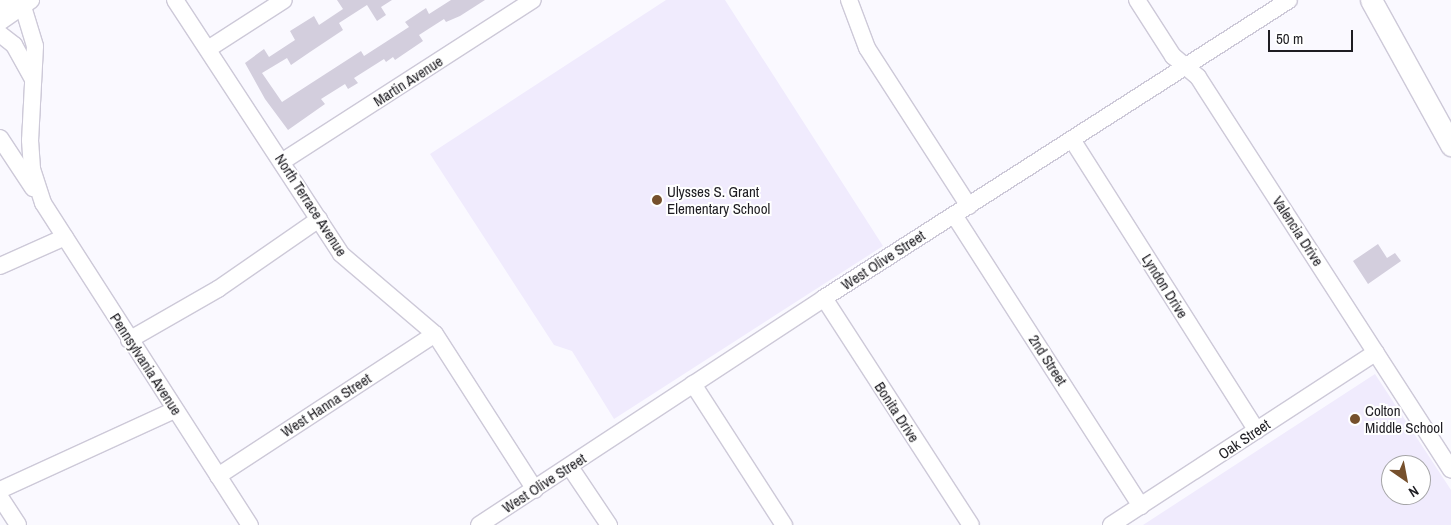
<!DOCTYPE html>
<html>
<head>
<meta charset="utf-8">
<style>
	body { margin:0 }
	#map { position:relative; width:1451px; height:525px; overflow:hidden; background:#faf9ff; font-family:"Archivo Narrow",sans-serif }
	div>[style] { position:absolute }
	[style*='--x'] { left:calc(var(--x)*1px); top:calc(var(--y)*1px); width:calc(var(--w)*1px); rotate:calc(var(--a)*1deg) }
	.built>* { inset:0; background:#f0ebfd }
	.building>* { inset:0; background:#d3cedd }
	.roads { filter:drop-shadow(1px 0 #cdc9d8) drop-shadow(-1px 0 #cdc9d8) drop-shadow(0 1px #cdc9d8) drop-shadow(0 -1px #cdc9d8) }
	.minor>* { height:16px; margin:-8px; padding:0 8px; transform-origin:8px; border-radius:8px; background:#fff }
	.major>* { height:21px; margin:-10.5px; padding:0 10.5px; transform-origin:10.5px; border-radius:10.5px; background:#fff }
	.dots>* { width:14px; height:14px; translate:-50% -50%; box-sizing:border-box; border:2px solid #fff; border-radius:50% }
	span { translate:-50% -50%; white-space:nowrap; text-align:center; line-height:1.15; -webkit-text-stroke:4px #fff; paint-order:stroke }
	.street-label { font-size:15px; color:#1e1d22 }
	.poi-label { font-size:15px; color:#1e1d22 }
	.left { translate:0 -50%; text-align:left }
	.north { position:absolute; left:1381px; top:455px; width:50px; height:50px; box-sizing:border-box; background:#fff; border:1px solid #a5a5a7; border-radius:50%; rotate:147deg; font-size:14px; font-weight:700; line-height:20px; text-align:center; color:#1e1d22 }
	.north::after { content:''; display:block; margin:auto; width:18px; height:22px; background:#76502c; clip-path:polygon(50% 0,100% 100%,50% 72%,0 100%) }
	.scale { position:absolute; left:1268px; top:30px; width:85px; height:22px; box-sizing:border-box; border:2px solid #1e1d22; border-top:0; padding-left:6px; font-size:15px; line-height:18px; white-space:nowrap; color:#1e1d22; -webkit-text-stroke:4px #fff; paint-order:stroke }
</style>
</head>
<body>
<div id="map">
	<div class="built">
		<div style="clip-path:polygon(666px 0,725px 0,883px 246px,614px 419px,572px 351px,554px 345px,430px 154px)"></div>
		<div style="clip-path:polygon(evenodd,1375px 374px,1451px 490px,1451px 525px,1143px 525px,1375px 374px,1391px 465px,1421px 465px,1421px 495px,1391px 495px,1391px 465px)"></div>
	</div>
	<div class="building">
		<div style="clip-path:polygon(337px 0,392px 0,381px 7px,386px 15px,377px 21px,367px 5px,339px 23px,343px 30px,310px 52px,291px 65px,287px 58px,262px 73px,282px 102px,361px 51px,364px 56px,409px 27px,405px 22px,426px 8px,429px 14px,451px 0,485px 0,460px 16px,446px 22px,444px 19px,419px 35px,423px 41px,395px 60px,393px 57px,386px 62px,384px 59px,354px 78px,358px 83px,348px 89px,345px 84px,321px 99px,325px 104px,288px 130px,265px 99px,245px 63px,264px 49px,269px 57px,295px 40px,290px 31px,314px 16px,319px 25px,343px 9px)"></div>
		<div style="clip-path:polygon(1378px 244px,1387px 258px,1395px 253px,1401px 261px,1368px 284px,1353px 261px)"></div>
	</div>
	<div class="roads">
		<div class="minor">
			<div style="--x:21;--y:0;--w:48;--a:73.1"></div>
			<div style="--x:35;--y:46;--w:94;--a:93"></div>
			<div style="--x:30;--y:140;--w:29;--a:86"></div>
			<div style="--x:32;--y:169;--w:36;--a:72"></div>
			<div style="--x:43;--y:203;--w:383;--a:57.3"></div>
			<div style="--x:175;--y:0;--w:303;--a:56.8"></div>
			<div style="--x:341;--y:254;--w:123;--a:40.4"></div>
			<div style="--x:435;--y:334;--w:185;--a:57.3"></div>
			<div style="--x:849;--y:0;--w:51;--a:69.4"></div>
			<div style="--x:867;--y:48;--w:188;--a:57.2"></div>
			<div style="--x:1137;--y:0;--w:67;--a:57.3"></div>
			<div style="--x:1173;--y:56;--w:33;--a:40"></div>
			<div style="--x:1198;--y:77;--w:467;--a:57.2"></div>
			<div style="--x:0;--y:5;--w:23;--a:-2"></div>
			<div style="--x:0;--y:22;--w:38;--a:-35"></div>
			<div style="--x:0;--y:34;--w:18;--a:38"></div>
			<div style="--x:14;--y:45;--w:39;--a:61"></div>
			<div style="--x:208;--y:49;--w:90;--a:-32.8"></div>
			<div style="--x:0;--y:138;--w:60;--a:56.6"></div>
			<div style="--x:1073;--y:141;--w:343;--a:57.6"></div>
			<div style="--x:283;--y:161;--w:297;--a:-32.8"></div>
			<div style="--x:954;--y:215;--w:346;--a:57.3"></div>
			<div style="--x:0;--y:266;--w:71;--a:-24"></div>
			<div style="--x:824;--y:298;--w:270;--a:57.1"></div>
			<div style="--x:129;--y:340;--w:103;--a:-29.8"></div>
			<div style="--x:218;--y:289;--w:123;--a:-34.7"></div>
			<div style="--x:693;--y:384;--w:168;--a:57.2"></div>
			<div style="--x:570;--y:467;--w:70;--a:56.1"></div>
			<div style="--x:218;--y:476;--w:259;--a:-33.2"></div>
			<div style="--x:0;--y:490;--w:192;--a:-24.6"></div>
			<div style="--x:0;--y:497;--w:33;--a:57"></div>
			<div style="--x:479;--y:525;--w:413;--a:-33.3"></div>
			<div style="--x:824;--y:298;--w:552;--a:-32.65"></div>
			<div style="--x:1111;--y:525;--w:316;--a:-33.1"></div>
		</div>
		<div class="major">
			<div style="--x:1371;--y:0;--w:166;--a:61.1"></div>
		</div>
	</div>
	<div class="dots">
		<div style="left:657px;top:200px;background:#76502c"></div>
		<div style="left:1355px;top:419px;background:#76502c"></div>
	</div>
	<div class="street-label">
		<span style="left:408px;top:81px;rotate:-33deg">Martin Avenue</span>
		<span style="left:311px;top:205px;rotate:57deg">North Terrace Avenue</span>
		<span style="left:1298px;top:231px;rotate:57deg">Valencia Drive</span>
		<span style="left:883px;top:260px;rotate:-33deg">West Olive Street</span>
		<span style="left:1165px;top:286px;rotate:58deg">Lyndon Drive</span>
		<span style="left:1048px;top:360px;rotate:57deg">2nd Street</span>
		<span style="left:146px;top:364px;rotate:57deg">Pennsylvania Avenue</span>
		<span style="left:326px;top:405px;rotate:-33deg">West Hanna Street</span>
		<span style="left:897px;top:412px;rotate:57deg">Bonita Drive</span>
		<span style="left:1244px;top:439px;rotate:-34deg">Oak Street</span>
		<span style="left:544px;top:483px;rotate:-33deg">West Olive Street</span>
	</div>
	<div class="poi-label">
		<span class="left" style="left:667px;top:200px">Ulysses S. Grant<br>Elementary School</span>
		<span class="left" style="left:1365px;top:419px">Colton<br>Middle School</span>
	</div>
	<div class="north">N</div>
	<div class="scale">50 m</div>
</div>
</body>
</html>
